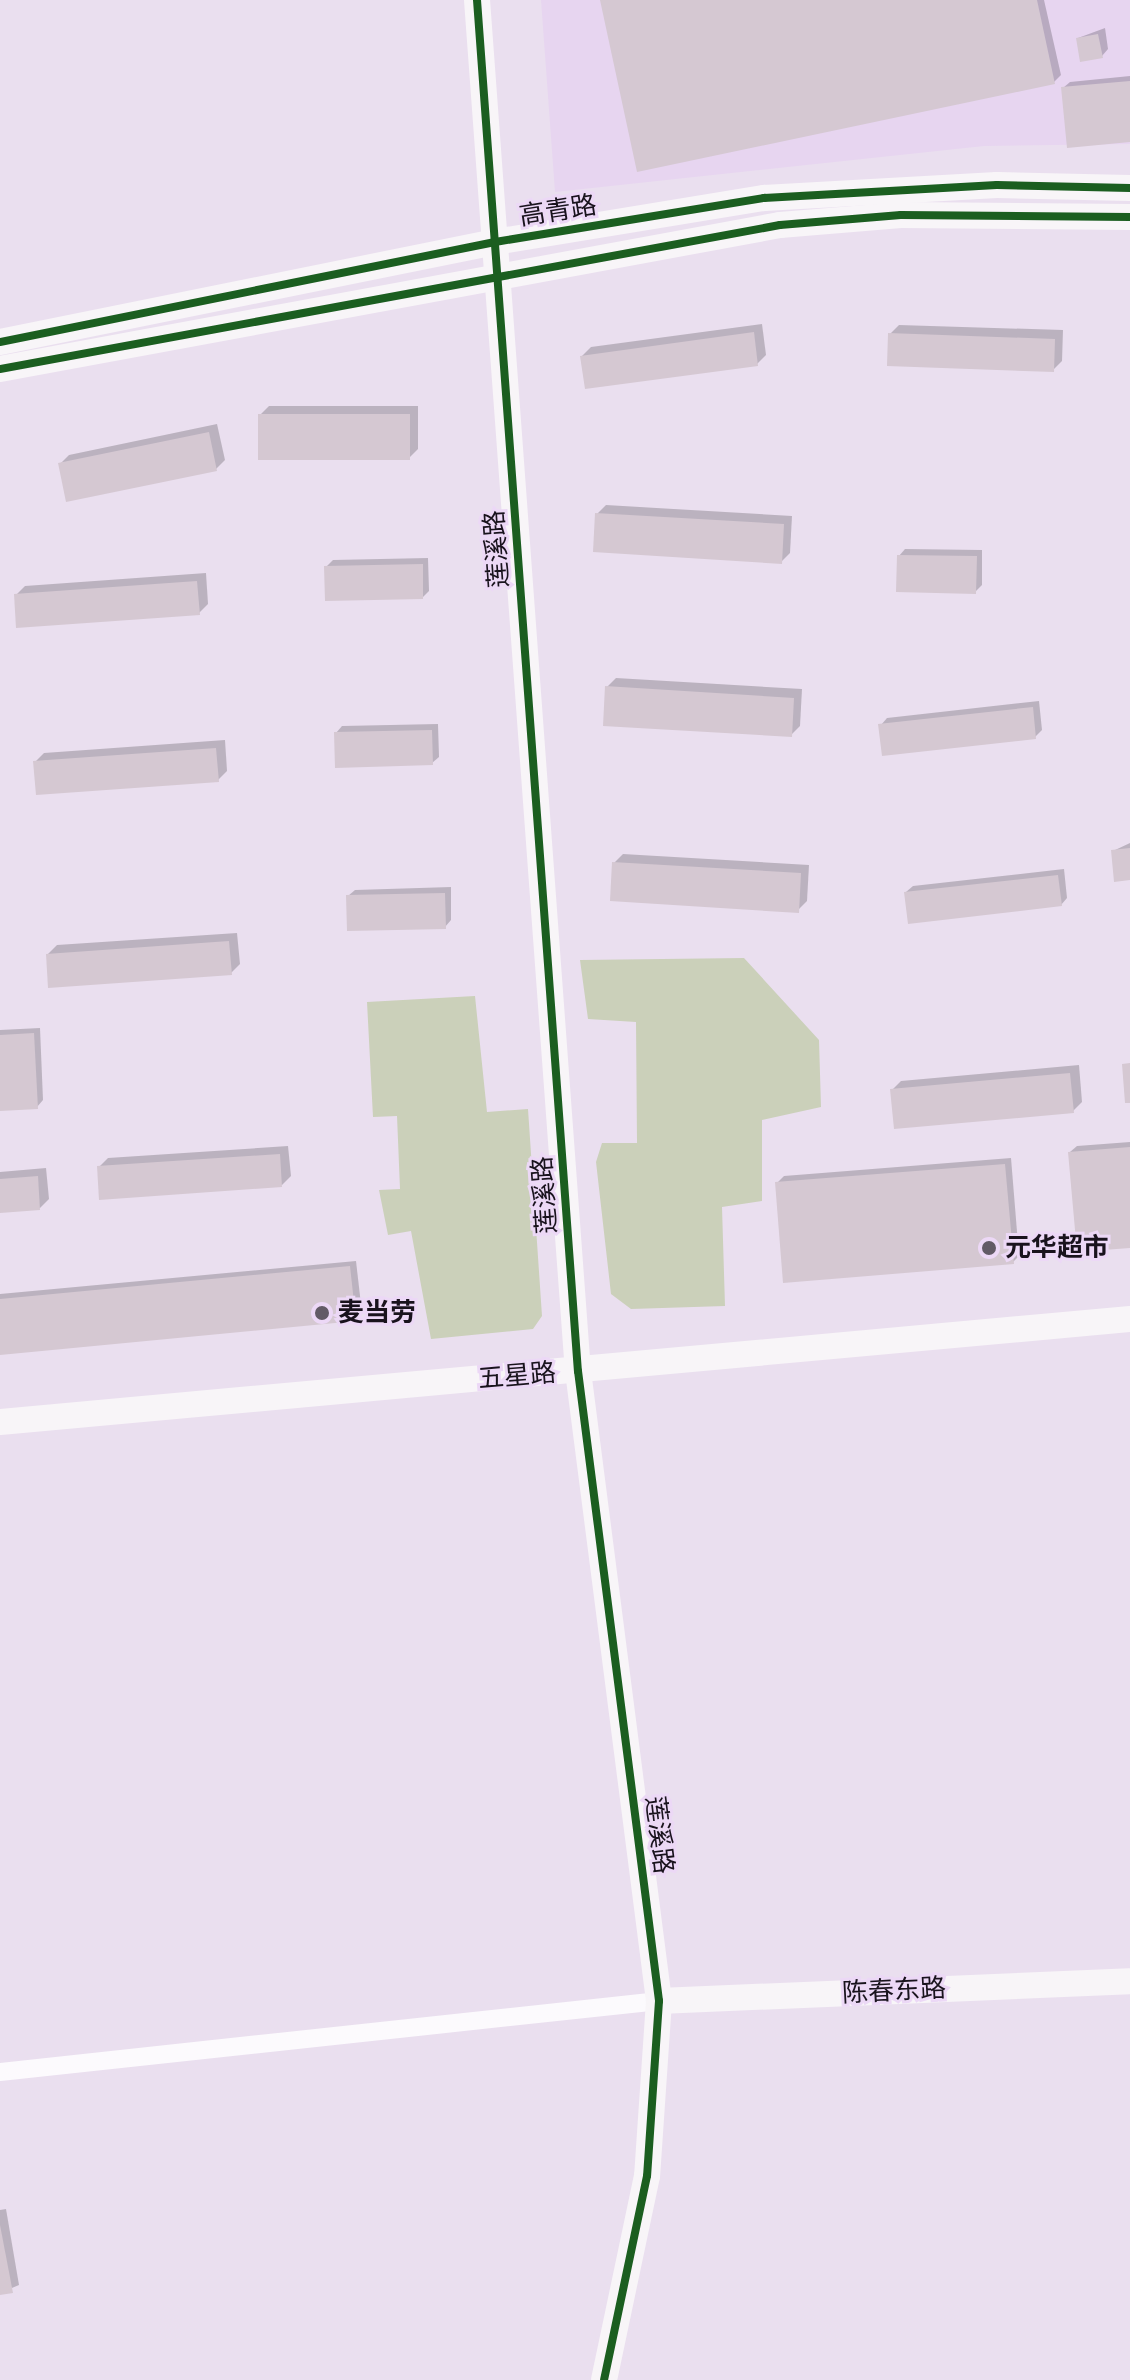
<!DOCTYPE html>
<html>
<head>
<meta charset="utf-8">
<style>
	body { margin:0 }
	#map { position:relative; width:1130px; height:2380px; overflow:hidden; background:#eadfef; font-family:Cabin,"Noto Sans SC",sans-serif }
	div>[style] { position:absolute }
	[style*='--x'] { left:calc(var(--x)*1px); top:calc(var(--y)*1px); width:calc(var(--w)*1px); rotate:calc(var(--a)*1deg) }
	.built>* { inset:0; background:#e7d5f0 }
	.green>* { inset:0; background:#cbd0ba }
	.shadow>* { inset:0; background:#0003 }
	.building>* { inset:0; background:#d5c8d2 }
	.street>* { height:18px; margin:-9px; padding:0 9px; transform-origin:9px; border-radius:9px; background:#fcfafd }
	.secondary>* { height:26px; margin:-13px; padding:0 13px; transform-origin:13px; border-radius:13px; background:#f8f5f8 }
	.cycleway>* { height:8px; margin:-4px; padding:0 4px; transform-origin:4px; border-radius:4px; background:#1b5e20 }
	.dots>* { width:22px; height:22px; translate:-50% -50%; box-sizing:border-box; border:4px solid #ecd8f6; border-radius:50% }
	span { translate:-50% -50%; white-space:nowrap; text-align:center; line-height:1.15; -webkit-text-stroke:6px #ecd8f6; paint-order:stroke }
	.street-label { font-size:26px; color:#19131d }
	.poi-label { font-size:26px; color:#19131d; font-weight:700 }
	.left { translate:0 -50%; text-align:left }
</style>
</head>
<body>
<div id="map">
	<div class="built">
		<div style="clip-path:polygon(541px 0,1130px 0,1130px 144px,984px 146px,555px 192px)"></div>
	</div>
	<div class="green">
		<div style="clip-path:polygon(744px 958px,819px 1040px,821px 1107px,762px 1120px,762px 1201px,722px 1207px,725px 1306px,631px 1309px,611px 1294px,596px 1162px,602px 1143px,637px 1143px,636px 1022px,588px 1019px,580px 960px)"></div>
		<div style="clip-path:polygon(475px 996px,487px 1112px,528px 1109px,542px 1316px,533px 1329px,431px 1339px,411px 1231px,388px 1235px,379px 1190px,400px 1189px,397px 1116px,373px 1117px,367px 1002px)"></div>
	</div>
	<div class="shadow">
		<div style="clip-path:polygon(602px 0,1044px 0,1061px 75px,1054px 82px)"></div>
		<div style="clip-path:polygon(1105px 28px,1108px 49px,1102px 56px,1078px 38px)"></div>
		<div style="clip-path:polygon(1130px 76px,1130px 140px,1063px 88px,1070px 82px)"></div>
		<div style="clip-path:polygon(762px 324px,766px 355px,757px 364px,582px 356px,591px 347px)"></div>
		<div style="clip-path:polygon(899px 325px,1063px 330px,1062px 361px,1053px 370px,890px 334px)"></div>
		<div style="clip-path:polygon(269px 406px,418px 406px,418px 449px,409px 458px,260px 415px)"></div>
		<div style="clip-path:polygon(217px 424px,225px 460px,216px 469px,60px 464px,69px 455px)"></div>
		<div style="clip-path:polygon(606px 505px,792px 516px,790px 553px,781px 562px,597px 514px)"></div>
		<div style="clip-path:polygon(905px 549px,982px 550px,982px 585px,975px 592px,899px 556px)"></div>
		<div style="clip-path:polygon(428px 558px,429px 591px,423px 597px,326px 567px,333px 560px)"></div>
		<div style="clip-path:polygon(206px 573px,208px 604px,199px 613px,16px 595px,25px 586px)"></div>
		<div style="clip-path:polygon(616px 678px,802px 689px,800px 726px,791px 735px,607px 687px)"></div>
		<div style="clip-path:polygon(1039px 701px,1042px 730px,1035px 737px,881px 725px,887px 718px)"></div>
		<div style="clip-path:polygon(438px 724px,439px 757px,432px 763px,336px 733px,342px 726px)"></div>
		<div style="clip-path:polygon(225px 740px,227px 771px,218px 780px,35px 762px,44px 753px)"></div>
		<div style="clip-path:polygon(1130px 843px,1130px 878px,1113px 851px)"></div>
		<div style="clip-path:polygon(623px 854px,809px 865px,807px 901px,798px 910px,614px 863px)"></div>
		<div style="clip-path:polygon(1064px 869px,1067px 898px,1061px 905px,906px 892px,913px 886px)"></div>
		<div style="clip-path:polygon(451px 887px,451px 920px,445px 927px,348px 896px,355px 890px)"></div>
		<div style="clip-path:polygon(237px 933px,240px 964px,231px 973px,48px 954px,57px 945px)"></div>
		<div style="clip-path:polygon(40px 1028px,43px 1100px,37px 1107px,0 1109px,0 1030px)"></div>
		<div style="clip-path:polygon(1079px 1065px,1082px 1102px,1073px 1111px,892px 1090px,901px 1081px)"></div>
		<div style="clip-path:polygon(1130px 1142px,1130px 1246px,1070px 1152px,1077px 1146px)"></div>
		<div style="clip-path:polygon(288px 1146px,291px 1176px,282px 1185px,99px 1167px,108px 1158px)"></div>
		<div style="clip-path:polygon(1011px 1158px,1019px 1256px,1013px 1262px,777px 1183px,784px 1176px)"></div>
		<div style="clip-path:polygon(46px 1168px,49px 1199px,40px 1208px,0 1211px,0 1172px)"></div>
		<div style="clip-path:polygon(356px 1261px,362px 1313px,355px 1319px,0 1353px,0 1294px)"></div>
		<div style="clip-path:polygon(6px 2209px,19px 2285px,0 2293px,0 2210px)"></div>
	</div>
	<div class="building">
		<div style="clip-path:polygon(600px 0,1037px 0,1055px 84px,637px 172px)"></div>
		<div style="clip-path:polygon(1098px 34px,1103px 58px,1080px 62px,1076px 38px)"></div>
		<div style="clip-path:polygon(1130px 81px,1130px 142px,1067px 148px,1061px 87px)"></div>
		<div style="clip-path:polygon(754px 332px,758px 366px,585px 389px,580px 356px)"></div>
		<div style="clip-path:polygon(888px 333px,1055px 339px,1054px 372px,887px 366px)"></div>
		<div style="clip-path:polygon(258px 414px,410px 414px,410px 460px,258px 460px)"></div>
		<div style="clip-path:polygon(209px 432px,217px 471px,66px 502px,58px 463px)"></div>
		<div style="clip-path:polygon(595px 513px,784px 524px,782px 564px,593px 552px)"></div>
		<div style="clip-path:polygon(897px 555px,977px 556px,976px 594px,896px 592px)"></div>
		<div style="clip-path:polygon(423px 564px,423px 599px,325px 601px,324px 566px)"></div>
		<div style="clip-path:polygon(197px 581px,200px 615px,16px 628px,14px 594px)"></div>
		<div style="clip-path:polygon(605px 686px,794px 698px,792px 737px,603px 726px)"></div>
		<div style="clip-path:polygon(1033px 707px,1036px 739px,882px 756px,878px 724px)"></div>
		<div style="clip-path:polygon(432px 730px,433px 765px,335px 768px,334px 732px)"></div>
		<div style="clip-path:polygon(216px 748px,219px 782px,36px 795px,33px 761px)"></div>
		<div style="clip-path:polygon(1130px 848px,1130px 880px,1114px 882px,1111px 850px)"></div>
		<div style="clip-path:polygon(612px 862px,801px 873px,799px 913px,610px 901px)"></div>
		<div style="clip-path:polygon(1058px 875px,1062px 906px,908px 924px,904px 892px)"></div>
		<div style="clip-path:polygon(445px 893px,446px 929px,347px 931px,346px 895px)"></div>
		<div style="clip-path:polygon(229px 941px,232px 975px,48px 988px,46px 954px)"></div>
		<div style="clip-path:polygon(34px 1033px,38px 1109px,0 1111px,0 1035px)"></div>
		<div style="clip-path:polygon(1130px 1063px,1130px 1103px,1125px 1103px,1122px 1064px)"></div>
		<div style="clip-path:polygon(1070px 1073px,1074px 1113px,894px 1129px,890px 1089px)"></div>
		<div style="clip-path:polygon(1130px 1147px,1130px 1248px,1077px 1252px,1068px 1152px)"></div>
		<div style="clip-path:polygon(280px 1154px,282px 1187px,99px 1200px,97px 1166px)"></div>
		<div style="clip-path:polygon(1005px 1164px,1014px 1264px,783px 1283px,775px 1182px)"></div>
		<div style="clip-path:polygon(38px 1176px,40px 1210px,0 1213px,0 1179px)"></div>
		<div style="clip-path:polygon(350px 1266px,356px 1321px,0 1355px,0 1299px)"></div>
		<div style="clip-path:polygon(0 2225px,13px 2293px,0 2295px)"></div>
	</div>
	<div class="street">
		<div style="--x:0;--y:2072;--w:663;--a:-6.15"></div>
	</div>
	<div class="secondary">
		<div style="--x:477;--y:0;--w:1375;--a:85.79"></div>
		<div style="--x:578;--y:1371;--w:635;--a:82.67"></div>
		<div style="--x:659;--y:2001;--w:175;--a:93.9"></div>
		<div style="--x:647;--y:2176;--w:208;--a:101.9"></div>
		<div style="--x:0;--y:342;--w:505;--a:-11.42"></div>
		<div style="--x:495;--y:242;--w:273;--a:-9.3"></div>
		<div style="--x:764;--y:198;--w:233;--a:-3.2"></div>
		<div style="--x:997;--y:185;--w:133;--a:1.3"></div>
		<div style="--x:0;--y:369;--w:793;--a:-10.46"></div>
		<div style="--x:780;--y:225;--w:121;--a:-4.7"></div>
		<div style="--x:901;--y:215;--w:229;--a:0.5"></div>
		<div style="--x:0;--y:1422;--w:1135;--a:-5.21"></div>
		<div style="--x:659;--y:2001;--w:471;--a:-2.4"></div>
	</div>
	<div class="cycleway">
		<div style="--x:477;--y:0;--w:1375;--a:85.79"></div>
		<div style="--x:578;--y:1371;--w:635;--a:82.67"></div>
		<div style="--x:659;--y:2001;--w:175;--a:93.9"></div>
		<div style="--x:647;--y:2176;--w:208;--a:101.9"></div>
		<div style="--x:0;--y:342;--w:505;--a:-11.42"></div>
		<div style="--x:495;--y:242;--w:273;--a:-9.3"></div>
		<div style="--x:764;--y:198;--w:233;--a:-3.2"></div>
		<div style="--x:997;--y:185;--w:133;--a:1.3"></div>
		<div style="--x:0;--y:369;--w:793;--a:-10.46"></div>
		<div style="--x:780;--y:225;--w:121;--a:-4.7"></div>
		<div style="--x:901;--y:215;--w:229;--a:0.5"></div>
	</div>
	<div class="dots">
		<div style="left:989px;top:1248px;background:#625a66"></div>
		<div style="left:322px;top:1313px;background:#625a66"></div>
	</div>
	<div class="street-label">
		<span style="left:558px;top:211px;rotate:-9deg">高青路</span>
		<span style="left:497px;top:549px;rotate:-94deg">莲溪路</span>
		<span style="left:545px;top:1195px;rotate:-94deg">莲溪路</span>
		<span style="left:517px;top:1376px;rotate:-5deg">五星路</span>
		<span style="left:659px;top:1835px;rotate:83deg">莲溪路</span>
		<span style="left:894px;top:1991px;rotate:-3deg">陈春东路</span>
	</div>
	<div class="poi-label">
		<span class="left" style="left:1005px;top:1248px">元华超市</span>
		<span class="left" style="left:338px;top:1313px">麦当劳</span>
	</div>
</div>
</body>
</html>
